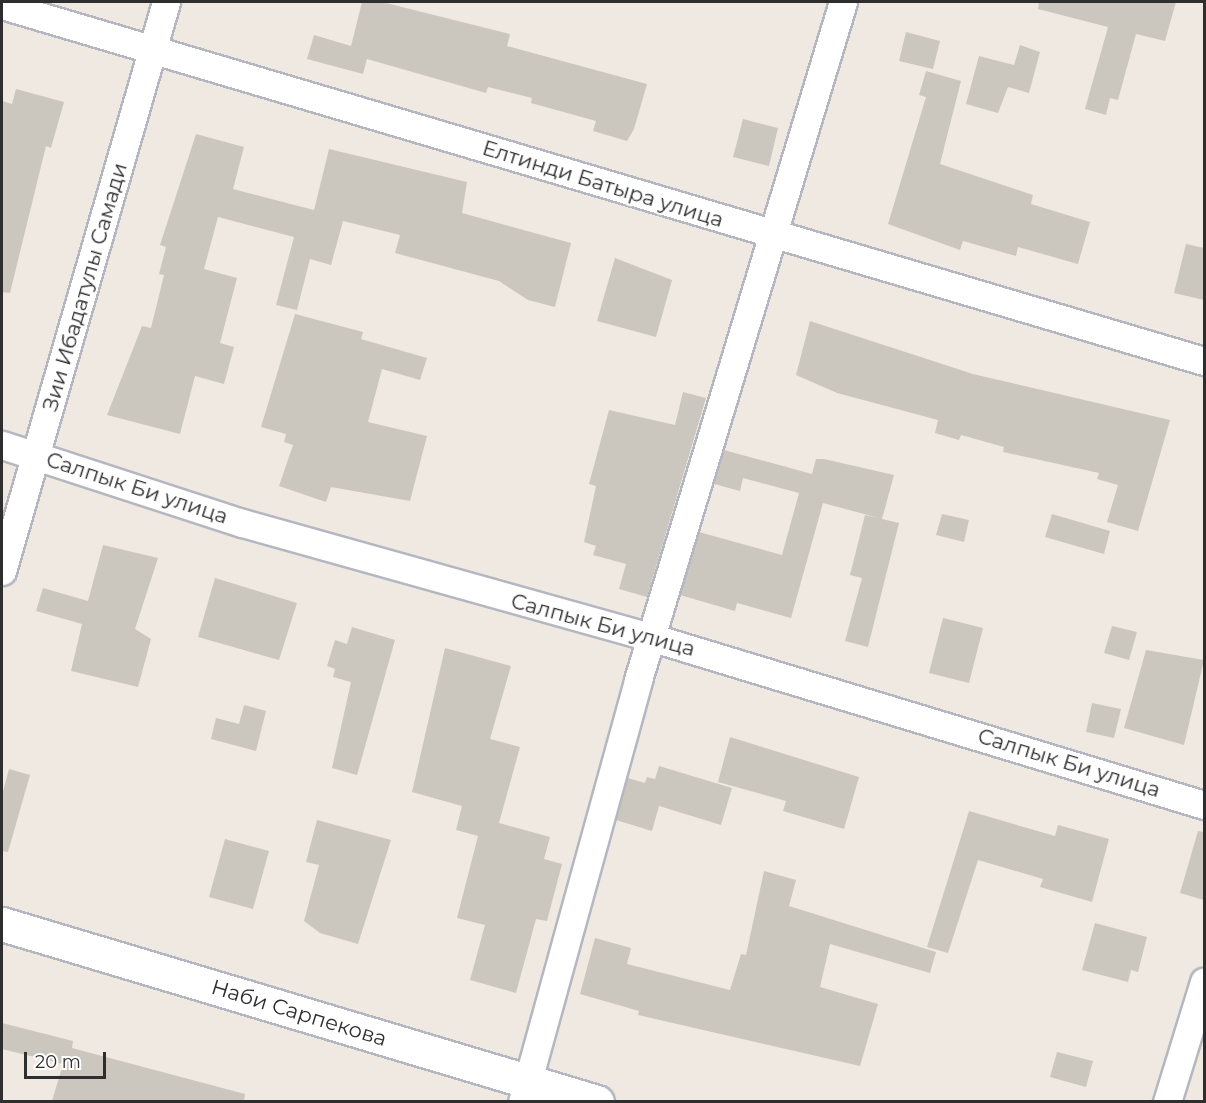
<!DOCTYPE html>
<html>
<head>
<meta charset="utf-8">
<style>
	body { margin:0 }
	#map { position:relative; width:1206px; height:1103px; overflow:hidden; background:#efe9e1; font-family:Montserrat,sans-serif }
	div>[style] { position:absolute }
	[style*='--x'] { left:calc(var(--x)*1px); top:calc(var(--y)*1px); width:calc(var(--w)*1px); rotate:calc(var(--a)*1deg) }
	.building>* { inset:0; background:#cbc7bf }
	.roads { filter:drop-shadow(2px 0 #b4b7c1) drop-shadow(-2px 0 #b4b7c1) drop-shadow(0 2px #b4b7c1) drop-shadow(0 -2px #b4b7c1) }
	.minor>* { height:27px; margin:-13.5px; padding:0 13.5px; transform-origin:13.5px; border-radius:13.5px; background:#fff }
	.tertiary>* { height:33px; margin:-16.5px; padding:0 16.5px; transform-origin:16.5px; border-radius:16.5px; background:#fff }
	span { translate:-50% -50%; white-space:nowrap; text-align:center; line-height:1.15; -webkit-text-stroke:4.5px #fff; paint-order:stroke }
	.street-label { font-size:21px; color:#2e2e2e }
	.frame { position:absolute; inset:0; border:3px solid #2e2e2e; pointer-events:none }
	.scale { position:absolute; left:24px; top:1052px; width:82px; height:27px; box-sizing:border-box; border:3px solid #2e2e2e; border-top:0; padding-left:8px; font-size:18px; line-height:21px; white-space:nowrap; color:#2e2e2e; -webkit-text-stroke:4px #fff; paint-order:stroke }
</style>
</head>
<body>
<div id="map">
	<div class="building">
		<div style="clip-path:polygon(362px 2px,382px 2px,510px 34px,507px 46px,647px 84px,634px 129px,627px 141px,593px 131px,596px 121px,531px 103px,532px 98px,488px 87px,486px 93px,367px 59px,363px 74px,307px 59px,314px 35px,351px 46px)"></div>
		<div style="clip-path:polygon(1039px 2px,1176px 2px,1165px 41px,1136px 34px,1118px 100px,1110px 98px,1106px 115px,1085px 109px,1108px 27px,1038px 9px)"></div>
		<div style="clip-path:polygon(906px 32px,940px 41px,933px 69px,899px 61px)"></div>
		<div style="clip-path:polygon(1020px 45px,1040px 52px,1029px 93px,1008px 87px,998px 113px,966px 104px,979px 56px,1014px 65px)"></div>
		<div style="clip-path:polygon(926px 71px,961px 81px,940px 164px,1033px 195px,1031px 204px,1090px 222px,1078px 264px,1018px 247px,1016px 256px,963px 241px,960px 250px,888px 224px,926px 97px,919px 95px)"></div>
		<div style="clip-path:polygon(16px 89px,64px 102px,51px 148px,46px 146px,10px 293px,2px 292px,2px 101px,12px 104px)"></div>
		<div style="clip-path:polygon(743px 119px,778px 128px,769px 166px,733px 157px)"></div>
		<div style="clip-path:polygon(196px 134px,244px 147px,233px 189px,314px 210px,329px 149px,467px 182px,462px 213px,571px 243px,555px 307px,528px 300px,499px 281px,395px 253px,400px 235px,343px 221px,331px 265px,310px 259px,297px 310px,276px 305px,294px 237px,218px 217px,204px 269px,237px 278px,220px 343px,234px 347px,224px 384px,195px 376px,180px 434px,107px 415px,142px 326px,151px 328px,164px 275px,159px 274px,166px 247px,160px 245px)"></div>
		<div style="clip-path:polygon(1186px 244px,1204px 248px,1204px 300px,1174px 293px)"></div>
		<div style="clip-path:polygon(615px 258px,672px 280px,656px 337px,597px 321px)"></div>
		<div style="clip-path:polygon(295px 314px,363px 332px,361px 339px,427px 358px,420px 380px,382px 369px,368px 422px,427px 436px,410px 501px,331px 487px,326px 502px,279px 486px,293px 445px,284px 442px,286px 434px,261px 427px)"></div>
		<div style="clip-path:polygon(810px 321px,973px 374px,1170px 420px,1138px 531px,1107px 522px,1118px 485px,1097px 479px,1099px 473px,1003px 452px,1004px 447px,961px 435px,959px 440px,935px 433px,938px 420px,837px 393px,796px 375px)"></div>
		<div style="clip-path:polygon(683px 392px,706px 398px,647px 597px,619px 589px,626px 564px,593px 555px,596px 546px,584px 542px,596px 486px,589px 484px,609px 410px,675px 425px)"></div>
		<div style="clip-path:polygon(724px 450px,812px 474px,816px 459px,824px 459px,894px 475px,882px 519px,899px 523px,868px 647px,845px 641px,862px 578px,850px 575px,865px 515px,879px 518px,823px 503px,791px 618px,737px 603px,735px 611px,680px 595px,699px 532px,782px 555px,799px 493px,743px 478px,740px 491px,714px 484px)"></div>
		<div style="clip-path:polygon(942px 514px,969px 520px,964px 542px,936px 535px)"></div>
		<div style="clip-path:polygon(1052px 514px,1110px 531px,1104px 554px,1045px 537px)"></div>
		<div style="clip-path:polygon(103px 545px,158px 558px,135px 629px,151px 639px,138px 687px,71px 671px,82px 624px,36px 611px,43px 588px,88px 601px)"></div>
		<div style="clip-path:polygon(215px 578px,297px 603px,279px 660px,198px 637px)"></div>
		<div style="clip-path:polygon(943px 618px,983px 628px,969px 683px,929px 673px)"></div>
		<div style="clip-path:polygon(1112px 626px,1137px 632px,1129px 660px,1104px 653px)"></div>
		<div style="clip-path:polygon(352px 627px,395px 640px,357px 775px,332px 768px,351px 682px,333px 677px,335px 669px,327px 666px,335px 640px,347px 644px)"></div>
		<div style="clip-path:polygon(445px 648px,511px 666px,490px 739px,520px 747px,499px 823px,550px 837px,544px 859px,562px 864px,547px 921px,536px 919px,516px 993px,470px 980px,485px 925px,457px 918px,478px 836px,456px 830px,462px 806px,412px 792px)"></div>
		<div style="clip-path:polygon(1146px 650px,1204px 660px,1184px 745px,1124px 728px)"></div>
		<div style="clip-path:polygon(1092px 703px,1121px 709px,1114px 738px,1086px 732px)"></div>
		<div style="clip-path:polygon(244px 705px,266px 711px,256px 751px,211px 739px,216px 718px,239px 724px)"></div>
		<div style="clip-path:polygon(730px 737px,859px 777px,844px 829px,783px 811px,786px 801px,718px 782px)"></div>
		<div style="clip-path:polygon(659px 766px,732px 788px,721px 825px,659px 806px,652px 831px,616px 820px,628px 778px,645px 783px,647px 777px,655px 779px)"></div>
		<div style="clip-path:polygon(9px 769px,30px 775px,8px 852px,2px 851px,2px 795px)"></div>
		<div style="clip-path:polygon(969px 811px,1055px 836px,1058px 825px,1109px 839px,1092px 902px,1040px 887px,1043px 879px,978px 860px,948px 953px,927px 947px)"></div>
		<div style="clip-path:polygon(317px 820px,391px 840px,358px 944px,320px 933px,304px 921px,319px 865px,306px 862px)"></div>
		<div style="clip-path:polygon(1198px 831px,1204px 832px,1204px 900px,1180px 893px)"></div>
		<div style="clip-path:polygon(225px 839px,269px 851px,253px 909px,209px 897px)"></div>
		<div style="clip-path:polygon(764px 871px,796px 880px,789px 906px,936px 952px,930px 973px,830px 944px,820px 987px,878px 1004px,860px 1066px,638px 1015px,639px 1011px,580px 994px,595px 938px,631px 948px,627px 964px,730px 990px,741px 954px,746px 955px)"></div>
		<div style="clip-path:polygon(1095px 923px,1147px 937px,1138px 972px,1131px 970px,1128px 982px,1082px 970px)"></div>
		<div style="clip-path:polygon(2px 1023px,73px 1041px,72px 1048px,245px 1094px,244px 1101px,52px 1101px,63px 1064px,2px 1049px)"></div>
		<div style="clip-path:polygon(1057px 1052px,1093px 1061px,1086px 1087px,1050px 1077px)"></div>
	</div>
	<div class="roads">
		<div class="minor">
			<div style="--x:2;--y:5;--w:1254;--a:16.5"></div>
			<div style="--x:2;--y:445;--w:252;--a:18"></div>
			<div style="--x:242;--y:523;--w:424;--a:15.6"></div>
			<div style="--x:650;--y:637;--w:579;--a:16.87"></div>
			<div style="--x:2;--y:571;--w:592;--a:-73.92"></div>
			<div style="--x:522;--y:1102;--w:438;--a:-74.6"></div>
			<div style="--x:638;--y:680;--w:708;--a:-73.18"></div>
			<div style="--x:1167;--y:1102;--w:126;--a:-72.9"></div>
		</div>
		<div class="tertiary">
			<div style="--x:2;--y:924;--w:621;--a:16.66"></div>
		</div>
	</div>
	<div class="street-label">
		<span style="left:603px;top:184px;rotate:17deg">Елтинди Батыра улица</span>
		<span style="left:85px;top:287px;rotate:-74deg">Зии Ибадатулы Самади</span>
		<span style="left:137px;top:488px;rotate:18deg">Салпык Би улица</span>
		<span style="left:603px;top:625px;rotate:15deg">Салпык Би улица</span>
		<span style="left:1069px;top:763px;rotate:17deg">Салпык Би улица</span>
		<span style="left:299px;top:1013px;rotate:17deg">Наби Сарпекова</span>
	</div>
	<div class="frame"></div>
	<div class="scale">20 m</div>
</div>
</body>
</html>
